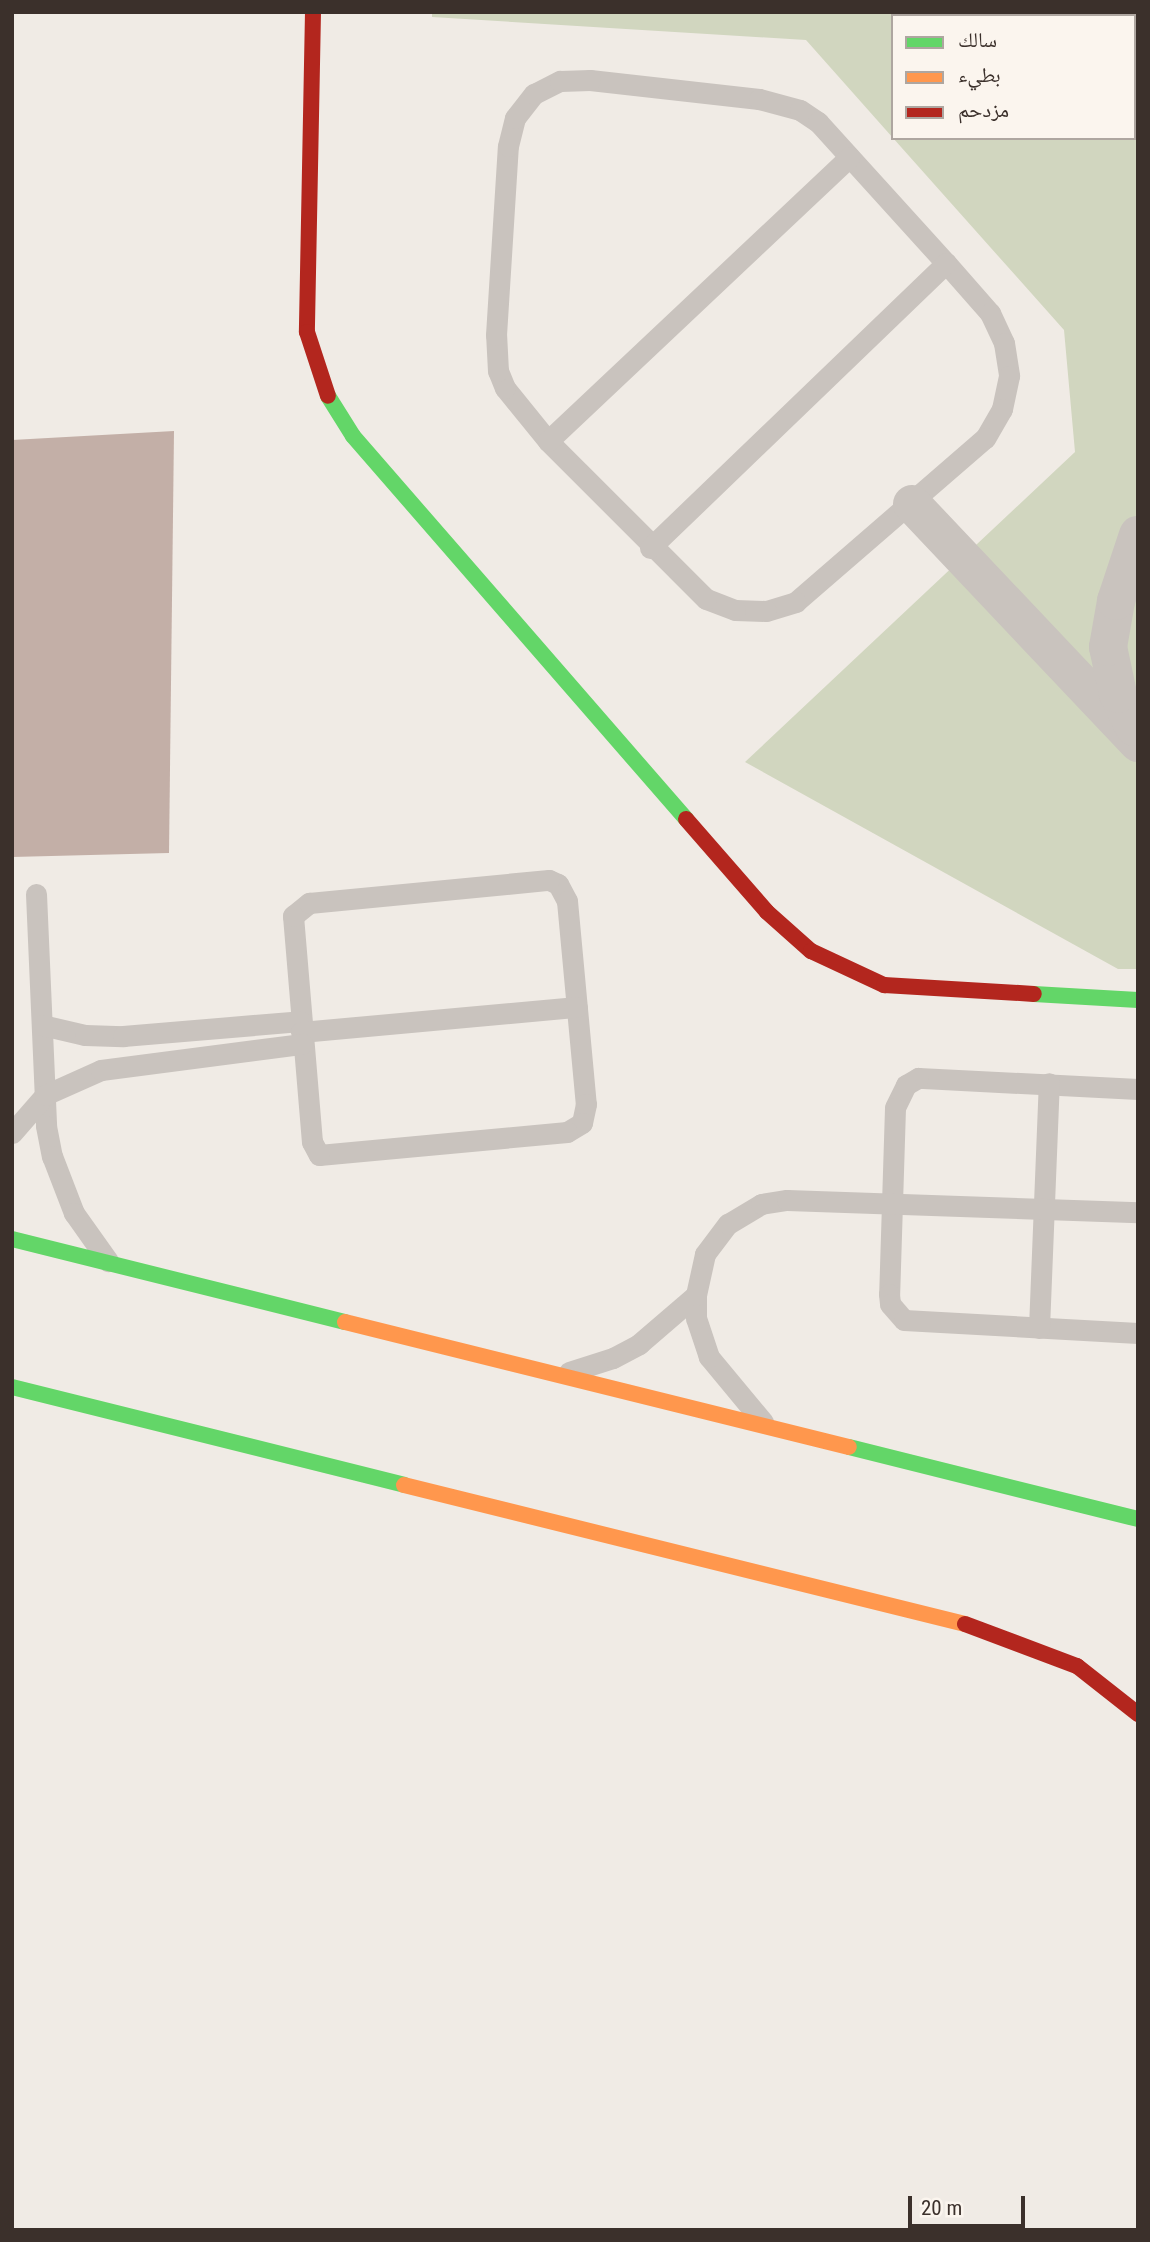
<!DOCTYPE html>
<html>
<head>
<meta charset="utf-8">
<style>
	body { margin:0 }
	#map { position:relative; width:1150px; height:2242px; overflow:hidden; background:#f0ebe5; font-family:"Roboto Condensed","Noto Naskh Arabic",sans-serif }
	div>[style] { position:absolute }
	[style*='--x'] { left:calc(var(--x)*1px); top:calc(var(--y)*1px); width:calc(var(--w)*1px); rotate:calc(var(--a)*1deg) }
	.green>* { inset:0; background:#d1d6bf }
	.building>* { inset:0; background:#c3afa7 }
	.lane>* { height:21px; margin:-10.5px; padding:0 10.5px; transform-origin:10.5px; border-radius:10.5px; background:#c9c3be }
	.street>* { height:38px; margin:-19px; padding:0 19px; transform-origin:19px; border-radius:19px; background:#c9c3be }
	.fast>* { height:16px; margin:-8px; padding:0 8px; transform-origin:8px; border-radius:8px; background:#63d668 }
	.slow>* { height:16px; margin:-8px; padding:0 8px; transform-origin:8px; border-radius:8px; background:#ff974d }
	.jam>* { height:16px; margin:-8px; padding:0 8px; transform-origin:8px; border-radius:8px; background:#b3261e }
	span { translate:-50% -50%; white-space:nowrap; text-align:center; line-height:1.15; -webkit-text-stroke:7px #fbf5ee; paint-order:stroke }
	.frame { position:absolute; inset:0; border:14px solid #3b302b; pointer-events:none }
	.legend { position:absolute; left:891px; top:14px; width:245px; height:126px; box-sizing:border-box; background:#fbf5ee; border:2px solid #aea6a0; margin:0; padding:9px 12px; list-style:none; font-size:21px; color:#3b302b }
	.legend li { display:flex; align-items:center; gap:14px; height:35px }
	.legend b { width:35px; border:2px solid #aea6a0 }
	.scale { position:absolute; left:908px; top:2196px; width:117px; height:32px; box-sizing:border-box; border:4px solid #3b302b; border-top:0; padding-left:9px; font-size:21px; line-height:24px; white-space:nowrap; color:#3b302b; -webkit-text-stroke:5px #fbf5ee; paint-order:stroke }
</style>
</head>
<body>
<div id="map">
	<div class="green">
		<div style="clip-path:polygon(432px 12px,1138px 12px,1138px 969px,1118px 969px,745px 762px,1075px 452px,1064px 330px,893px 138px,1134px 138px,1134px 16px,893px 16px,893px 138px,806px 40px,432px 17px)"></div>
	</div>
	<div class="building">
		<div style="clip-path:polygon(174px 431px,169px 853px,12px 857px,12px 440px)"></div>
	</div>
	<div class="lane">
		<div style="--x:590;--y:80;--w:170;--a:6.4"></div>
		<div style="--x:759;--y:99;--w:42;--a:15"></div>
		<div style="--x:800;--y:110;--w:22;--a:34"></div>
		<div style="--x:818;--y:122;--w:190;--a:47.8"></div>
		<div style="--x:946;--y:263;--w:67;--a:48.7"></div>
		<div style="--x:990;--y:313;--w:33;--a:65"></div>
		<div style="--x:1004;--y:343;--w:33;--a:81"></div>
		<div style="--x:1009;--y:376;--w:34;--a:102"></div>
		<div style="--x:1002;--y:409;--w:34;--a:120"></div>
		<div style="--x:985;--y:438;--w:250;--a:139.1"></div>
		<div style="--x:796;--y:602;--w:31;--a:163"></div>
		<div style="--x:766;--y:611;--w:31;--a:-178"></div>
		<div style="--x:735;--y:610;--w:31;--a:-159"></div>
		<div style="--x:706;--y:599;--w:223;--a:-135"></div>
		<div style="--x:548;--y:441;--w:68;--a:-129.1"></div>
		<div style="--x:505;--y:388;--w:18;--a:-112"></div>
		<div style="--x:498;--y:371;--w:36;--a:-93"></div>
		<div style="--x:496;--y:335;--w:189;--a:-86.4"></div>
		<div style="--x:508;--y:146;--w:29;--a:-76"></div>
		<div style="--x:515;--y:118;--w:31;--a:-52"></div>
		<div style="--x:534;--y:94;--w:29;--a:-27"></div>
		<div style="--x:560;--y:81;--w:30;--a:-2"></div>
		<div style="--x:548;--y:441;--w:414;--a:-43.3"></div>
		<div style="--x:650;--y:548;--w:411;--a:-43.9"></div>
		<div style="--x:549;--y:880;--w:10;--a:24"></div>
		<div style="--x:558;--y:884;--w:19;--a:62"></div>
		<div style="--x:567;--y:901;--w:204;--a:84.7"></div>
		<div style="--x:586;--y:1104;--w:19;--a:102"></div>
		<div style="--x:582;--y:1123;--w:17;--a:149"></div>
		<div style="--x:567;--y:1132;--w:249;--a:174.7"></div>
		<div style="--x:319;--y:1155;--w:15;--a:-118"></div>
		<div style="--x:312;--y:1142;--w:227;--a:-94.8"></div>
		<div style="--x:293;--y:916;--w:21;--a:-39"></div>
		<div style="--x:309;--y:903;--w:241;--a:-5.5"></div>
		<div style="--x:36;--y:894;--w:232;--a:87.5"></div>
		<div style="--x:46;--y:1126;--w:31;--a:79"></div>
		<div style="--x:52;--y:1156;--w:61;--a:68.9"></div>
		<div style="--x:74;--y:1213;--w:59;--a:54.7"></div>
		<div style="--x:42;--y:1025;--w:44;--a:13.1"></div>
		<div style="--x:85;--y:1035;--w:38;--a:2"></div>
		<div style="--x:123;--y:1036;--w:178;--a:-4.8"></div>
		<div style="--x:301;--y:1032;--w:277;--a:-5.2"></div>
		<div style="--x:1138;--y:1089;--w:220;--a:-177.1"></div>
		<div style="--x:918;--y:1078;--w:14;--a:150"></div>
		<div style="--x:906;--y:1085;--w:25;--a:116"></div>
		<div style="--x:895;--y:1108;--w:186;--a:91.8"></div>
		<div style="--x:889;--y:1294;--w:10;--a:84"></div>
		<div style="--x:890;--y:1304;--w:21;--a:49"></div>
		<div style="--x:904;--y:1320;--w:234;--a:3.2"></div>
		<div style="--x:12;--y:1133;--w:50;--a:-49"></div>
		<div style="--x:45;--y:1095;--w:61;--a:-24.1"></div>
		<div style="--x:101;--y:1070;--w:203;--a:-7.4"></div>
		<div style="--x:1039;--y:1328;--w:245;--a:-87.7"></div>
		<div style="--x:569;--y:1372;--w:46;--a:-17.7"></div>
		<div style="--x:613;--y:1358;--w:30;--a:-28"></div>
		<div style="--x:639;--y:1344;--w:75;--a:-40.7"></div>
		<div style="--x:763;--y:1422;--w:85;--a:-129.7"></div>
		<div style="--x:709;--y:1357;--w:41;--a:-108.4"></div>
		<div style="--x:696;--y:1318;--w:23;--a:-90"></div>
		<div style="--x:696;--y:1295;--w:42;--a:-77.6"></div>
		<div style="--x:705;--y:1254;--w:38;--a:-53"></div>
		<div style="--x:728;--y:1224;--w:39;--a:-31"></div>
		<div style="--x:761;--y:1204;--w:26;--a:-9"></div>
		<div style="--x:787;--y:1200;--w:351;--a:2"></div>
	</div>
	<div class="street">
		<div style="--x:912;--y:504;--w:329;--a:46.6"></div>
		<div style="--x:1134;--y:727;--w:37;--a:-116"></div>
		<div style="--x:1118;--y:694;--w:48;--a:-102"></div>
		<div style="--x:1108;--y:647;--w:47;--a:-80.1"></div>
		<div style="--x:1116;--y:601;--w:70;--a:-71.6"></div>
	</div>
	<div class="fast">
		<div style="--x:328;--y:396;--w:47;--a:58"></div>
		<div style="--x:353;--y:436;--w:508;--a:48.99"></div>
		<div style="--x:1034;--y:994;--w:104;--a:3.3"></div>
		<div style="--x:12;--y:1239;--w:343;--a:14"></div>
		<div style="--x:12;--y:1387;--w:404;--a:14"></div>
		<div style="--x:849;--y:1447;--w:298;--a:14"></div>
	</div>
	<div class="slow">
		<div style="--x:345;--y:1322;--w:519;--a:13.93"></div>
		<div style="--x:404;--y:1485;--w:578;--a:13.92"></div>
	</div>
	<div class="jam">
		<div style="--x:313;--y:12;--w:320;--a:91.1"></div>
		<div style="--x:307;--y:332;--w:67;--a:71.8"></div>
		<div style="--x:686;--y:819;--w:123;--a:48.9"></div>
		<div style="--x:767;--y:912;--w:59;--a:41.6"></div>
		<div style="--x:811;--y:951;--w:81;--a:25"></div>
		<div style="--x:884;--y:985;--w:150;--a:3.4"></div>
		<div style="--x:965;--y:1624;--w:120;--a:20.6"></div>
		<div style="--x:1077;--y:1666;--w:78;--a:38.2"></div>
	</div>
	<div class="frame"></div>
	<ul class="legend">
	<li><b style="height:9px;background:#63d668"></b>سالك</li>
	<li><b style="height:9px;background:#ff974d"></b>بطيء</li>
	<li><b style="height:9px;background:#b3261e"></b>مزدحم</li>
	</ul>
	<div class="scale">20 m</div>
</div>
</body>
</html>
